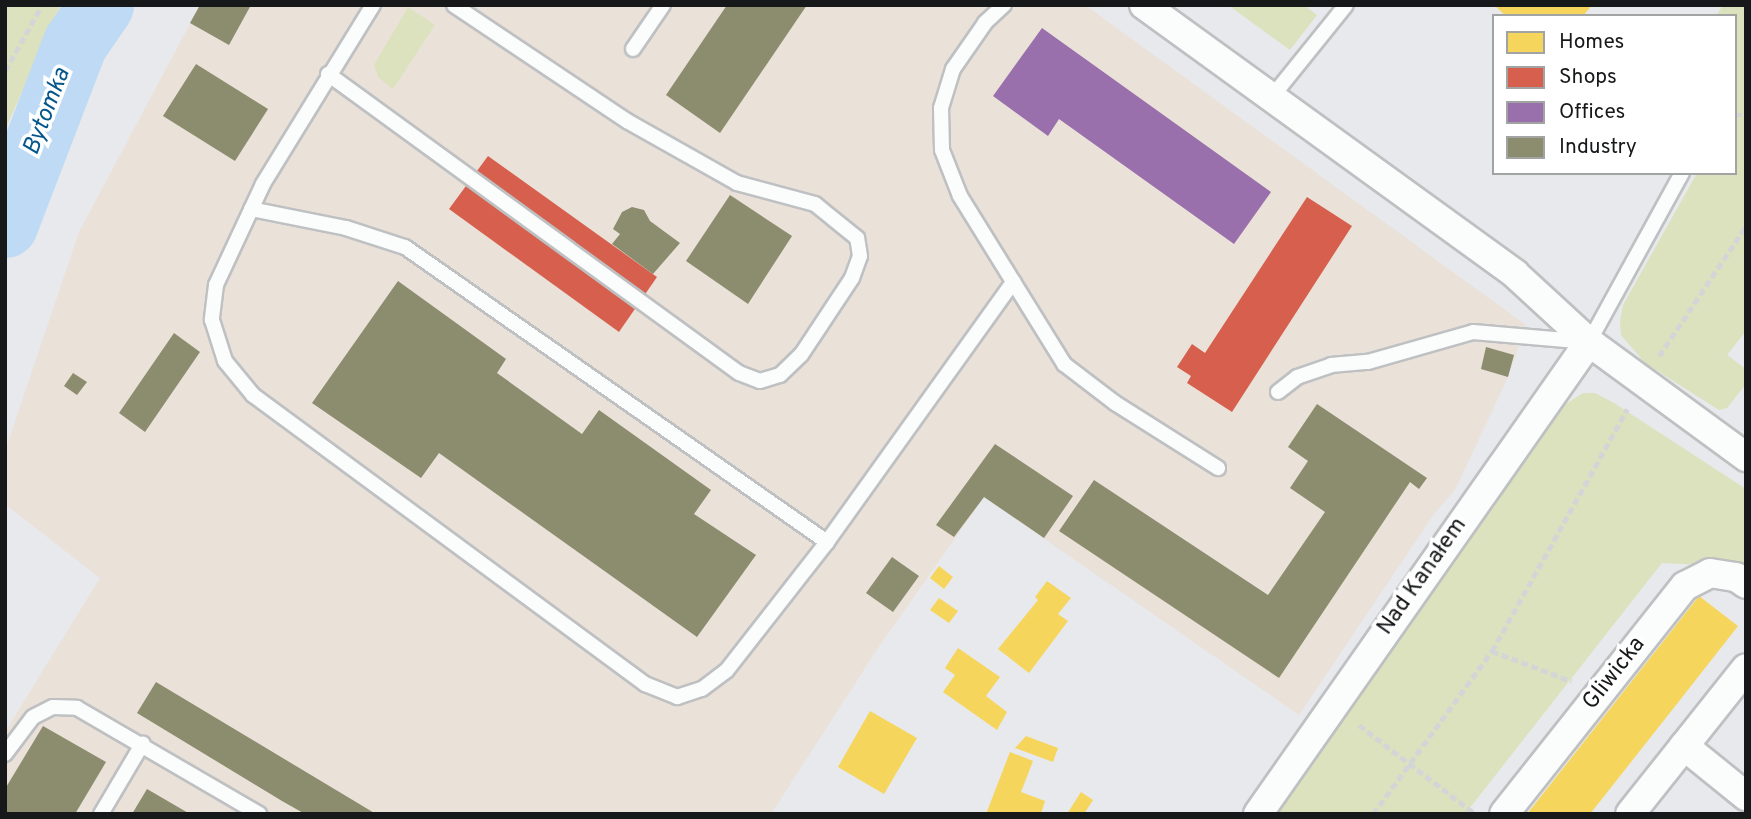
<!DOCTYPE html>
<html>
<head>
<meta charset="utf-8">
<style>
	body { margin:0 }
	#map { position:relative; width:1751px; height:819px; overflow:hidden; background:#e7e9ec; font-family:Overpass,sans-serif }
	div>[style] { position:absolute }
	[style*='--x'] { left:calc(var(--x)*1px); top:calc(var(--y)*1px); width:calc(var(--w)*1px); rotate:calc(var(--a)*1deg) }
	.industrial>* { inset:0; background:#eae1d9 }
	.green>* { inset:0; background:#dce2bd }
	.homes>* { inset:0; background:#f6d55c }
	.shops>* { inset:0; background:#d6604d }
	.offices>* { inset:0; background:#9970ab }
	.industry>* { inset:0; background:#8c8c6e }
	.river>* { height:65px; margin:-32.5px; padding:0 32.5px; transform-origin:32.5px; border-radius:32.5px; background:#bedaf4 }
	.path>* { height:4.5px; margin-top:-2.25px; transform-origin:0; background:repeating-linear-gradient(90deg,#d4d5d6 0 7px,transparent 0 10.5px) }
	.roads { filter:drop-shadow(2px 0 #bec0c2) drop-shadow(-2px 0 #bec0c2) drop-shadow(0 2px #bec0c2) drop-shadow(0 -2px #bec0c2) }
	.service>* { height:14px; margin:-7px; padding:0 7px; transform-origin:7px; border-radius:7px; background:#fbfcfc }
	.minor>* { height:28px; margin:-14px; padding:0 14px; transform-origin:14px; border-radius:14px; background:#fbfcfc }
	span { translate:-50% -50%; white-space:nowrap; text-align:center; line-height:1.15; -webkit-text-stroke:7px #fff; paint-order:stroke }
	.street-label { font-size:23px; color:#17181a }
	.water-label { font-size:24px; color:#05568b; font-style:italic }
	.frame { position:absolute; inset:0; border:7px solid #17181a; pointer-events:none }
	.legend { position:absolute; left:1492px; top:14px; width:245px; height:161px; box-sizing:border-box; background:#fff; border:2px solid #a2a3a3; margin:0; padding:9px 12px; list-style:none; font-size:21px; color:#17181a }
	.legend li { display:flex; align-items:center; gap:14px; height:35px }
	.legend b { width:35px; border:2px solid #a2a3a3 }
</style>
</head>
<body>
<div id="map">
	<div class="industrial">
		<div style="clip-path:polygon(200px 5px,1085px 5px,1526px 325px,1508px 377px,1455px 490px,1434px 514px,1299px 715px,984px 497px,878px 648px,771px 814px,5px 814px,5px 732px,100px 578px,6px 505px,5px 451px,79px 232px)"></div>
	</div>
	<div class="green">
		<div style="clip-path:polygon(5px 5px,61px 5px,5px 130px)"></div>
		<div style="clip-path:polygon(1228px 5px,1304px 5px,1317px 15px,1290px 50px)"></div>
		<div style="clip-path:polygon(1723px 5px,1746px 5px,1746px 331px,1727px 355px,1746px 369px,1746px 384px,1727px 408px,1719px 410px,1645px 363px,1621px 335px,1620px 321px,1623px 305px,1697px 173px,1735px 173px,1735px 16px,1716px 16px)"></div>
		<div style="clip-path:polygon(408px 7px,435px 25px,393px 89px,378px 77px,374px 65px)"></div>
		<div style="clip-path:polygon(1583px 393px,1595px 393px,1614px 403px,1746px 489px,1746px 567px,1662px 563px,1465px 814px,1272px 814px,1555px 411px)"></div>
	</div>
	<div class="homes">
		<div style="clip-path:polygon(1494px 5px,1592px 5px,1583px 16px,1506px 16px)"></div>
		<div style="clip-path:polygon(939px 566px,953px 577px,944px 589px,930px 578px)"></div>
		<div style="clip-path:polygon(1047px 581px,1071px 598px,1058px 614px,1068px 621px,1029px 673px,998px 649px,1038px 600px,1035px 597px)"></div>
		<div style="clip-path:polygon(1699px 596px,1738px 626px,1680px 700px,1590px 814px,1527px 814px)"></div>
		<div style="clip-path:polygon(939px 598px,958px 611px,949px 623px,930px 610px)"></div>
		<div style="clip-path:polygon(958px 648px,1000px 677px,986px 696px,1007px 712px,997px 730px,943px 692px,955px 675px,945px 668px)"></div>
		<div style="clip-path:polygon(870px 711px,917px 738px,884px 794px,838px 767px)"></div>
		<div style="clip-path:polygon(1026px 736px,1058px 748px,1053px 762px,1015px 748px)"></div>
		<div style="clip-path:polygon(1010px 752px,1033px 761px,1021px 792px,1045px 801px,1041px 814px,986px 814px)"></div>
		<div style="clip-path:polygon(1081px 792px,1093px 800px,1084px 814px,1067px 814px)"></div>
	</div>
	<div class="shops">
		<div style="clip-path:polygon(488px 156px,657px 277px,619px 332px,449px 209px)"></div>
		<div style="clip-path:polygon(1307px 197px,1352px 226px,1232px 412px,1187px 383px,1191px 376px,1177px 367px,1192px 344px,1205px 353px)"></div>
	</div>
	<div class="offices">
		<div style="clip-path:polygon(1042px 28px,1271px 192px,1234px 244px,1059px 119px,1048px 136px,993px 96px)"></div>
	</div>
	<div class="industry">
		<div style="clip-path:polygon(200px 5px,251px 5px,229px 45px,190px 23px)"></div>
		<div style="clip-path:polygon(727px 5px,807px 5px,720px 133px,666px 95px)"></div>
		<div style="clip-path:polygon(196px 64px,268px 109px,235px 161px,163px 116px)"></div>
		<div style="clip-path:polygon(730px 195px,792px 236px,748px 304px,686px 261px)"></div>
		<div style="clip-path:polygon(632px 207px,644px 210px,650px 221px,680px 243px,653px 274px,612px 244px,620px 234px,613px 229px,622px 212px)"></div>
		<div style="clip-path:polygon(398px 281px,506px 359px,497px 373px,582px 434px,599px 410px,711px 490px,694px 514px,756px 555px,697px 637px,439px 453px,421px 478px,312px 403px)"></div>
		<div style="clip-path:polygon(174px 333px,200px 352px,145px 432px,119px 413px)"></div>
		<div style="clip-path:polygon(1486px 347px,1514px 355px,1508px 377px,1481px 369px)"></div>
		<div style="clip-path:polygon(73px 373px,87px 382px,77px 395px,64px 386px)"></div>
		<div style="clip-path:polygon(1317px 404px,1427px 478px,1419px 489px,1410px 482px,1279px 678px,1059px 531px,1094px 480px,1268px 595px,1325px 512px,1290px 488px,1308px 461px,1288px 447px)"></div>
		<div style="clip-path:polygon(995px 444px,1073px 496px,1044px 538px,984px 497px,954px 537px,936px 525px)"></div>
		<div style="clip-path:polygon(892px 557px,919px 576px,893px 612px,866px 593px)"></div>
		<div style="clip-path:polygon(156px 682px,376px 814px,305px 814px,282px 801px,137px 713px)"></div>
		<div style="clip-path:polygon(43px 726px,106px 762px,75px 814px,5px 814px,5px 789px)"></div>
		<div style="clip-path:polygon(147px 789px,178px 807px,190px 814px,132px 814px)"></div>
	</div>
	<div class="river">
		<div style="--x:5;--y:225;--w:195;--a:-69"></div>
		<div style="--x:75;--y:43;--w:46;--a:-55.6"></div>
	</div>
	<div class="path">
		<div style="--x:5;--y:71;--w:76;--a:-60.7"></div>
		<div style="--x:1735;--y:115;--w:11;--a:0"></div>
		<div style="--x:1659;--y:356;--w:156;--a:-56.2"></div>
		<div style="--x:1492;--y:651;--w:277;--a:-60.8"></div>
		<div style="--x:1359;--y:725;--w:145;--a:37.4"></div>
		<div style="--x:1373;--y:814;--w:202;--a:-53.9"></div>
		<div style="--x:1492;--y:651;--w:85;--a:20.8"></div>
	</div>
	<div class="roads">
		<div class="service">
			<div style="--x:373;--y:5;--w:210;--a:121.6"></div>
			<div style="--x:263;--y:184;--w:111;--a:115"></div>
			<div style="--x:216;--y:285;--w:35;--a:97"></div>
			<div style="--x:212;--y:320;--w:43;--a:72.4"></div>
			<div style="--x:225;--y:361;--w:44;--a:50.5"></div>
			<div style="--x:253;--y:395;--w:487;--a:36.4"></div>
			<div style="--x:645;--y:684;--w:35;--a:22"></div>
			<div style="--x:677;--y:697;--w:26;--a:-18"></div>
			<div style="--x:702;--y:689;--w:31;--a:-37"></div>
			<div style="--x:727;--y:670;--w:162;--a:-52"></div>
			<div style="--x:827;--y:542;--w:320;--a:-54.4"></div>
			<div style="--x:1004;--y:5;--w:26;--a:137"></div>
			<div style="--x:985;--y:23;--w:56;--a:124.8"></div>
			<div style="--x:953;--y:69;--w:41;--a:107.1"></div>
			<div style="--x:941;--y:108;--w:42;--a:88.6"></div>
			<div style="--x:942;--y:150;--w:49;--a:68.6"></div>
			<div style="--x:960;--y:196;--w:198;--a:58.2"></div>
			<div style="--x:1064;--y:364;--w:64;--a:37.4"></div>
			<div style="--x:1115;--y:403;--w:122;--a:32.3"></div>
			<div style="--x:633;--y:49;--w:53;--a:-55.7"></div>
			<div style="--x:328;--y:74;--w:508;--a:36.04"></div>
			<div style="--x:739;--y:373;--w:22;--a:21"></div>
			<div style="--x:760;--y:381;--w:21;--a:-17"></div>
			<div style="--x:780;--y:375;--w:29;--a:-44"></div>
			<div style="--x:801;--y:355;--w:92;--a:-56.5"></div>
			<div style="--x:852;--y:278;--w:23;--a:-70"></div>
			<div style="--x:860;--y:256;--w:18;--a:-99"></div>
			<div style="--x:857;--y:238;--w:54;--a:-141"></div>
			<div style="--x:815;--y:204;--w:81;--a:-164.9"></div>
			<div style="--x:737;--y:183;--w:126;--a:-150.6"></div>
			<div style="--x:627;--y:121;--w:208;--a:-146.2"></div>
			<div style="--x:1271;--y:98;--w:119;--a:-51.1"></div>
			<div style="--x:251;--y:209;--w:97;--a:11.3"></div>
			<div style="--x:346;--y:228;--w:62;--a:17.9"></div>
			<div style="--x:405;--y:247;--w:515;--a:34.96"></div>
			<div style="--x:1278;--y:392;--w:24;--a:-38"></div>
			<div style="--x:1297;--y:377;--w:36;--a:-19"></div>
			<div style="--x:1331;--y:365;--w:37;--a:-5"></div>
			<div style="--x:1368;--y:362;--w:109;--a:-15.9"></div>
			<div style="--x:1473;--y:332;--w:116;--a:4.9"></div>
			<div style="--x:1589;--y:342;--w:193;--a:-61.2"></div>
			<div style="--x:5;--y:754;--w:46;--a:-52.9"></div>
			<div style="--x:33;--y:717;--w:22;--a:-27"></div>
			<div style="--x:53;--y:707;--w:24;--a:2"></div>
			<div style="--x:77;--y:708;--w:211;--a:30.2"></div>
			<div style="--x:101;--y:814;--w:82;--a:-59.4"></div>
		</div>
		<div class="minor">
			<div style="--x:1144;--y:5;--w:458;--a:35.9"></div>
			<div style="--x:1515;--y:274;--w:100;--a:42.6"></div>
			<div style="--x:1589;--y:342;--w:195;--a:36.2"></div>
			<div style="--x:1684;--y:746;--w:80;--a:38.9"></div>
			<div style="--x:1258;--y:814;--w:576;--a:-54.96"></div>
			<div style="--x:1504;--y:814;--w:291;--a:-51.6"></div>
			<div style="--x:1685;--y:586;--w:28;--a:-27"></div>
			<div style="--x:1710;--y:573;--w:26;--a:9"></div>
			<div style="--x:1736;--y:577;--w:12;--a:35"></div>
			<div style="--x:1630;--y:814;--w:186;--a:-51.5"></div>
		</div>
	</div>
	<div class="street-label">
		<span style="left:1423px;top:577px;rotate:-55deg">Nad Kanałem</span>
		<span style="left:1615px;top:674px;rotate:-52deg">Gliwicka</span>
	</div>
	<div class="water-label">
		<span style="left:48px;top:112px;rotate:-69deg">Bytomka</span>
	</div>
	<div class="frame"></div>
	<ul class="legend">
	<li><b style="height:19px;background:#f6d55c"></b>Homes</li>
	<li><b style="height:19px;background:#d6604d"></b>Shops</li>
	<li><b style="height:19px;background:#9970ab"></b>Offices</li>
	<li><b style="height:19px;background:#8c8c6e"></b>Industry</li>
	</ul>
</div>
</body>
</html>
